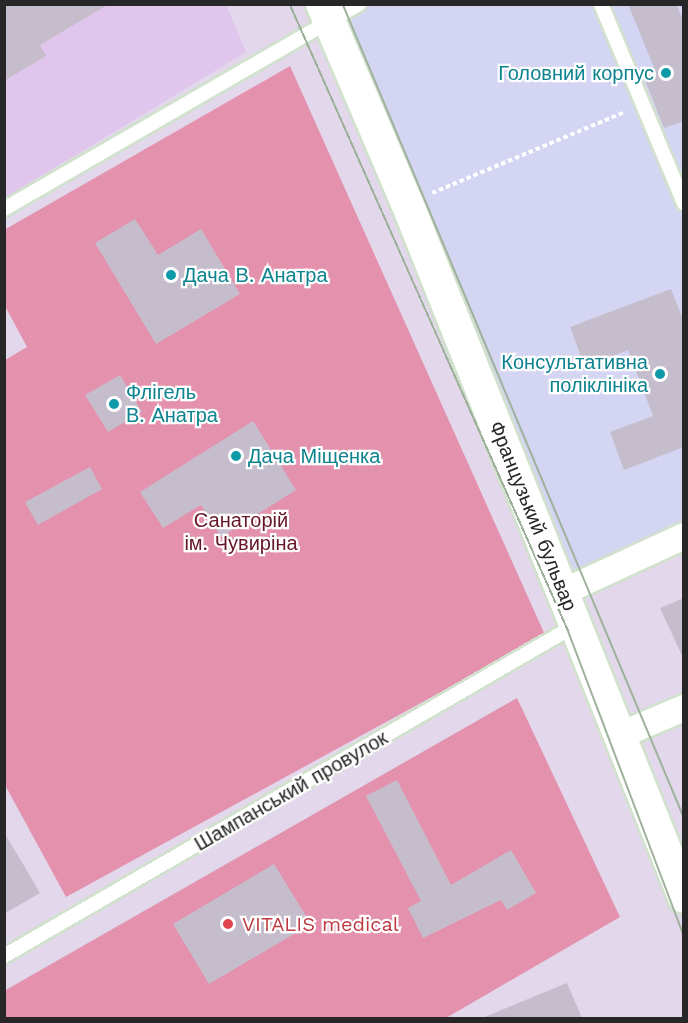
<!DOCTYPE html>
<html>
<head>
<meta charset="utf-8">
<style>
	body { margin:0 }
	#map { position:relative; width:688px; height:1023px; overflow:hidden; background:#e2d7eb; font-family:"Work Sans",sans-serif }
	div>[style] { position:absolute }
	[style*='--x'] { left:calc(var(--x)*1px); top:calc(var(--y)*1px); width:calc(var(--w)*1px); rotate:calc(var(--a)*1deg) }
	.education>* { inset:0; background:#e0c5ed }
	.medical>* { inset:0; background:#d4d5f2 }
	.green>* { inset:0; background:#e491ae }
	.building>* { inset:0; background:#c6bdcc }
	.path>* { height:4px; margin-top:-2px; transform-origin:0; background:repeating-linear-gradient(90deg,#fff 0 4.5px,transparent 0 7.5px) }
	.roads { filter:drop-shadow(2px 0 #d1e1cd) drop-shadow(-2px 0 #d1e1cd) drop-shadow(0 2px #d1e1cd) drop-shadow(0 -2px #d1e1cd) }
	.service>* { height:14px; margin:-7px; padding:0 7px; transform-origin:7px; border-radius:7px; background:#fff }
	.minor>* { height:26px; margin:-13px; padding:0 13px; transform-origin:13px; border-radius:13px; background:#fff }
	.tertiary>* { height:32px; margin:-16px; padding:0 16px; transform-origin:16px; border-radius:16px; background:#fff }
	.tram>* { height:1.5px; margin:-0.75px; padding:0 0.75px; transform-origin:0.75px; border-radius:0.75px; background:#9eb29b }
	.dots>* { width:16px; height:16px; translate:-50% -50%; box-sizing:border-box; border:3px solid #fff; border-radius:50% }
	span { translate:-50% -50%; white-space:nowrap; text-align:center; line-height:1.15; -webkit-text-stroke:4.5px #fff; paint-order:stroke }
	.culture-label { font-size:20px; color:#0d838f }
	.right { translate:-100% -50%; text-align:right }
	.left { translate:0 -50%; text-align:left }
	.street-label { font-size:20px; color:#272727 }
	.park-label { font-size:20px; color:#651627 }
	.health-label { font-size:20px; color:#be3a42 }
	.frame { position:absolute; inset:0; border:6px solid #272727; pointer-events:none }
</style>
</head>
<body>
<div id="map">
	<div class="education">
		<div style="clip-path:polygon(5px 5px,226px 5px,246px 52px,5px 198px)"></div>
	</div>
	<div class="medical">
		<div style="clip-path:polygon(344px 5px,683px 5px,683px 529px,569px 580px)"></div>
	</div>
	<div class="green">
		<div style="clip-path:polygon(290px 66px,545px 635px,66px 897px,5px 785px,5px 360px,27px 347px,5px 306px,4px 230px)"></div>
		<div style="clip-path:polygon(517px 698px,620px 917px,446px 1018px,5px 1018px,4px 991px)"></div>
	</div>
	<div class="building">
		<div style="clip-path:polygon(4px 4px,109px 4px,40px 45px,46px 56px,4px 81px)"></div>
		<div style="clip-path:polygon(628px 4px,676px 4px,684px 22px,684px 121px,664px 128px,643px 75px,655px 70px)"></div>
		<div style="clip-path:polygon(135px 219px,158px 255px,201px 229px,240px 294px,156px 344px,95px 243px)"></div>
		<div style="clip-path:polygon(671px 289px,684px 322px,684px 447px,624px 470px,610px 432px,653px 416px,628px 350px,585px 367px,570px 327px)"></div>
		<div style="clip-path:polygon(120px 375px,142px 412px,108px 432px,85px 395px)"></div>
		<div style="clip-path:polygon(253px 421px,296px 490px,221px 537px,201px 505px,163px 528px,140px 492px)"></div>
		<div style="clip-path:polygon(90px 467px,102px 489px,38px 525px,25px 502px)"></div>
		<div style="clip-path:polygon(684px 598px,684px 660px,660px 608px)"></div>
		<div style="clip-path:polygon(397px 780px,451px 885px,511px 850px,536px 893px,507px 910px,501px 900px,423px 938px,408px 908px,421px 901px,366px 796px)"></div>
		<div style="clip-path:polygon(4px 832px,40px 893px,4px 914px)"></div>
		<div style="clip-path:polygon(274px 864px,311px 924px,209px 984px,173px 924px)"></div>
		<div style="clip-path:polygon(567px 983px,582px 1018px,482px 1018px)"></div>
	</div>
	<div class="path">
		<div style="--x:432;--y:193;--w:209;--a:-22.8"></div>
	</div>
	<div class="roads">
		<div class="service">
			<div style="--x:601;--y:4;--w:216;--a:67.4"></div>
			<div style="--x:4;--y:209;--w:410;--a:-30"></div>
			<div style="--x:4;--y:956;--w:661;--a:-30.06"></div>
		</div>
		<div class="minor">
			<div style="--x:563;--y:592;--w:133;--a:-24.8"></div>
			<div style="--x:623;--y:734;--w:66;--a:-23.1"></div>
		</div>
		<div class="tertiary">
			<div style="--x:322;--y:4;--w:216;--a:66.9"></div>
			<div style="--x:407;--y:203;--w:747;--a:68.24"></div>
		</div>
	</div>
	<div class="tram">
		<div style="--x:290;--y:4;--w:685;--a:66.05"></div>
		<div style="--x:568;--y:630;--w:327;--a:69.2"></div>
		<div style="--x:343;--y:4;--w:882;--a:67.25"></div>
	</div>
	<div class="dots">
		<div style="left:666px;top:73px;background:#0f9aa8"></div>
		<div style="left:171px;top:275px;background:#0f9aa8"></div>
		<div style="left:660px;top:374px;background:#0f9aa8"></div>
		<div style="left:114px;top:404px;background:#0f9aa8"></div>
		<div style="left:236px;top:456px;background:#0f9aa8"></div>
		<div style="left:228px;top:924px;background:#e0444e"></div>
	</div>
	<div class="culture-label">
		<span class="right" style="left:654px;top:73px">Головний корпус</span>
		<span class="left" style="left:183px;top:275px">Дача В. Анатра</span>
		<span class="right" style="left:648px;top:374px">Консультативна<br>поліклініка</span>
		<span class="left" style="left:126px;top:404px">Флігель<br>В. Анатра</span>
		<span class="left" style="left:248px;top:456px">Дача Міщенка</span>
	</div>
	<div class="street-label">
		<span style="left:533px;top:516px;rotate:68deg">Французький бульвар</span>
		<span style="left:291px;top:791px;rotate:-30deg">Шампанський провулок</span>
	</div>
	<div class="park-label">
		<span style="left:241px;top:532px">Санаторій<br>ім. Чувиріна</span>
	</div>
	<div class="health-label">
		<span class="left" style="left:242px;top:924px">VITALIS medical</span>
	</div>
	<div class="frame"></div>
</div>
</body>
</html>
